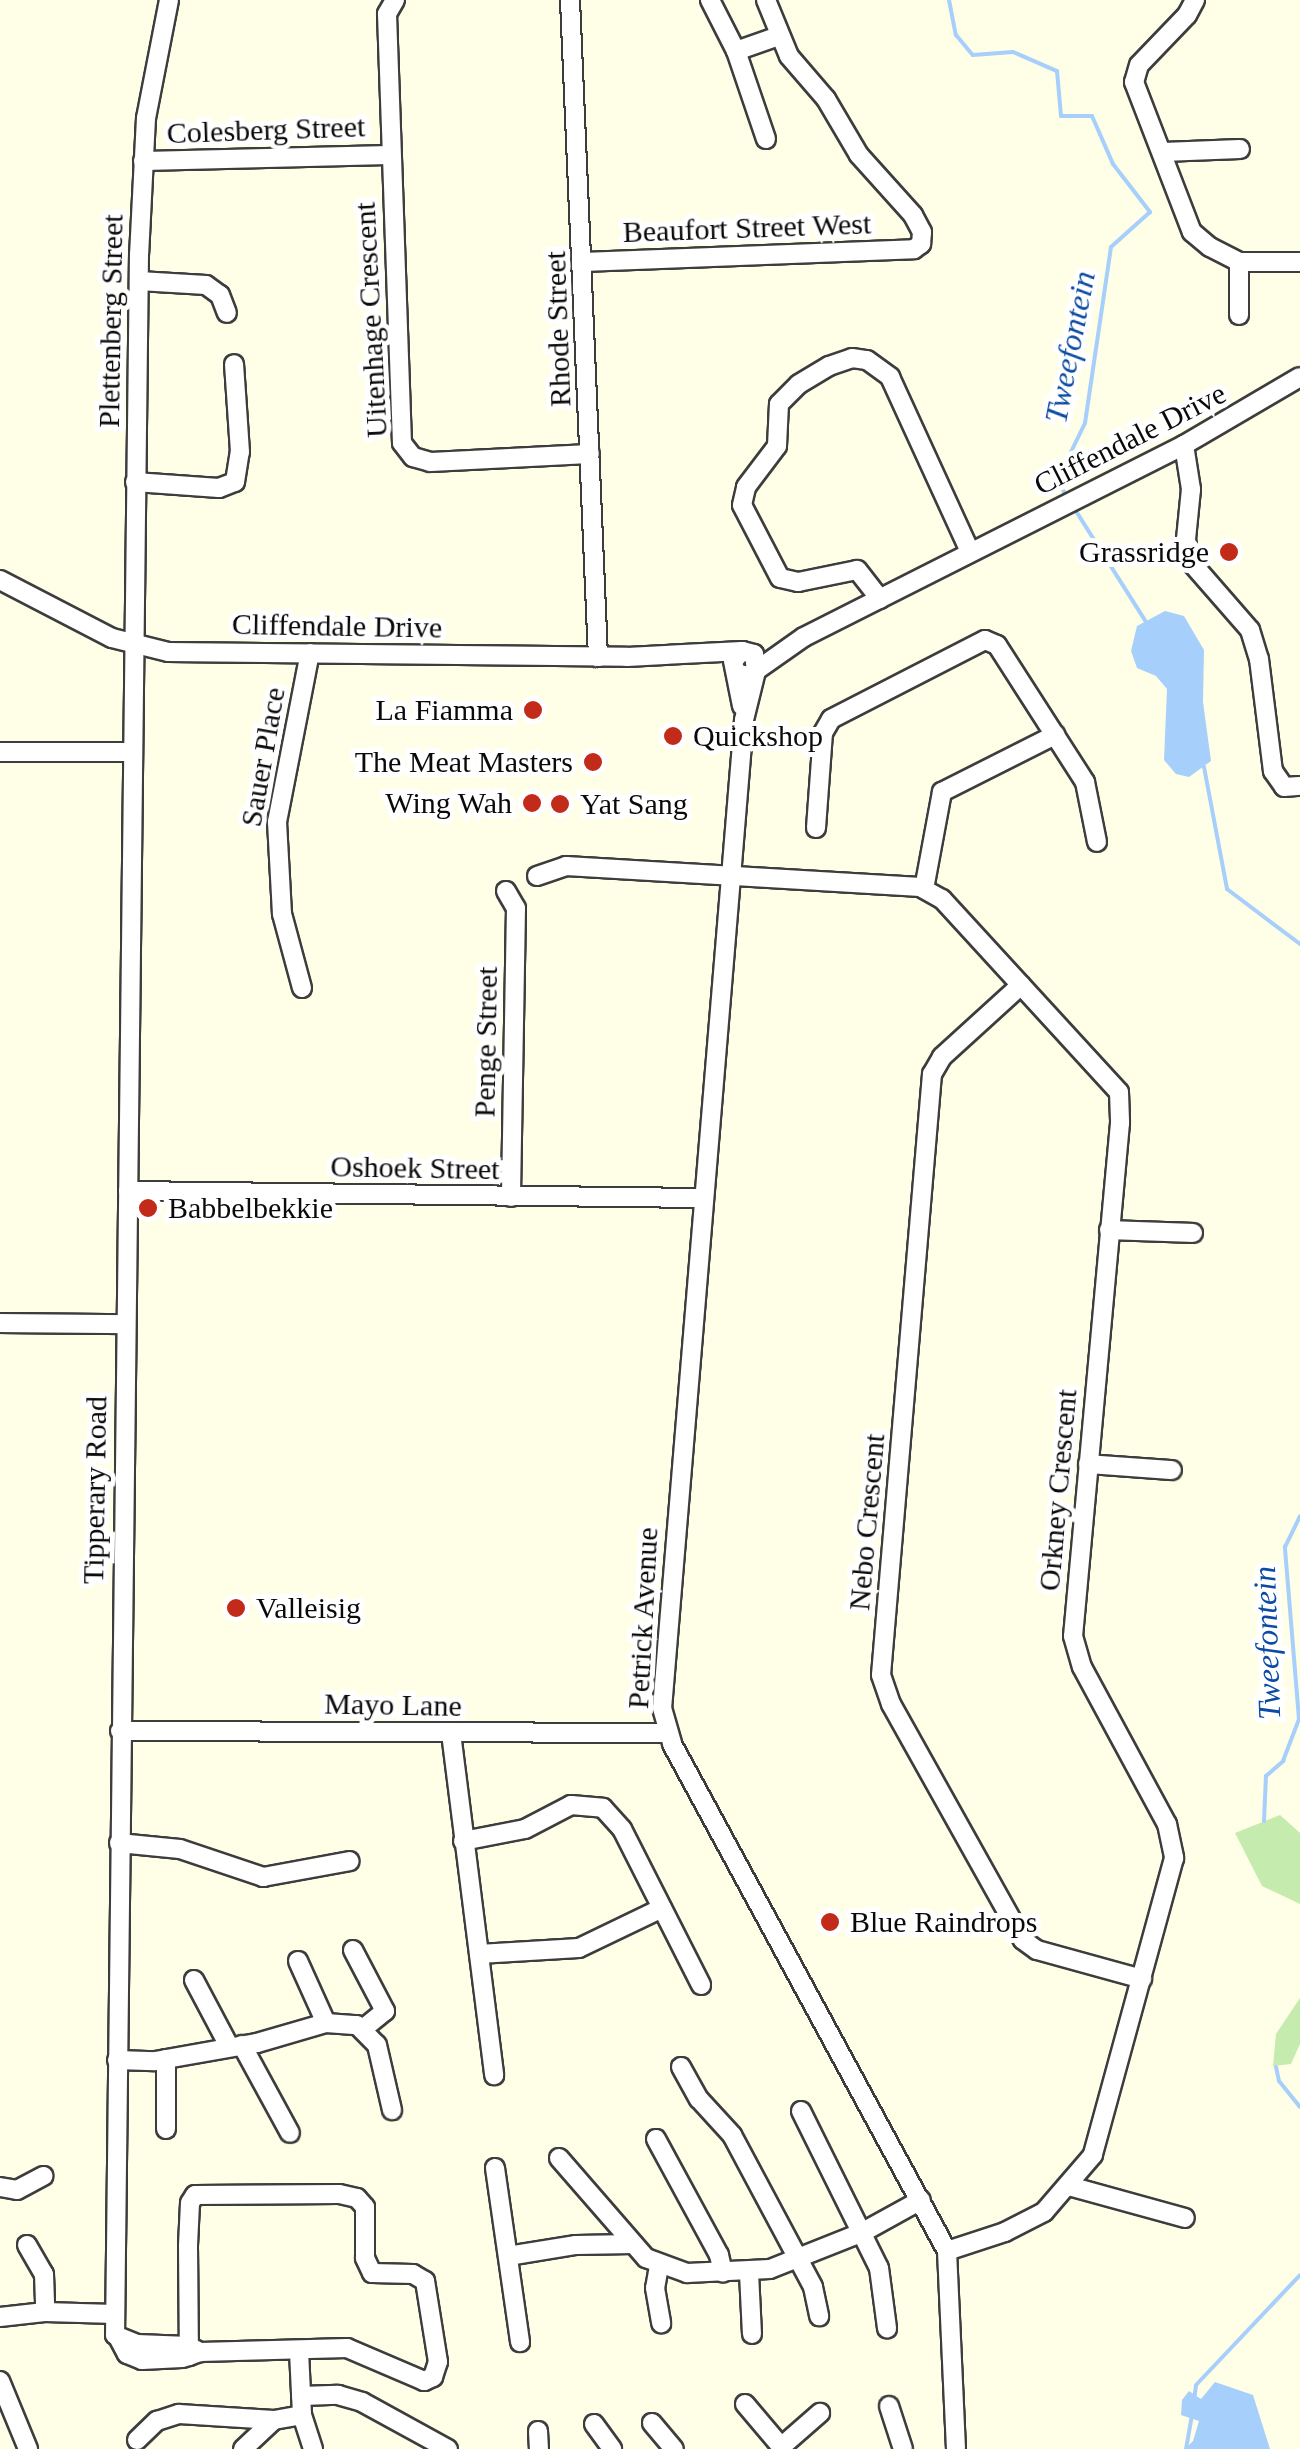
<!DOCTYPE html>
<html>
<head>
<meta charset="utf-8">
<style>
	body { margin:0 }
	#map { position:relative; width:1300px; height:2449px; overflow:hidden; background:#fffee7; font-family:Georgia,serif }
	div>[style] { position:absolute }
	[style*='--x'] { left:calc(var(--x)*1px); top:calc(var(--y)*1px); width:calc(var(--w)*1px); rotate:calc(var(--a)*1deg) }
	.green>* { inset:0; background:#c5ebae }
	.water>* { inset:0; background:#a7cffb }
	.stream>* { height:4px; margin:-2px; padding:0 2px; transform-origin:2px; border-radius:2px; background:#a7cffb }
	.roads { filter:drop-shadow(2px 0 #3d3d3d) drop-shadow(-2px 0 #3d3d3d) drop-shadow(0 2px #3d3d3d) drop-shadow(0 -2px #3d3d3d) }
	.minor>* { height:18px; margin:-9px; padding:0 9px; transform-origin:9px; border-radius:9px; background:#fff }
	.dots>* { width:28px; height:28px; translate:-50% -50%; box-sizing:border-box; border:5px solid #fff; border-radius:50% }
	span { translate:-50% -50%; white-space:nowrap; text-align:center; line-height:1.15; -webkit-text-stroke:10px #fff; paint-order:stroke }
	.street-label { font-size:30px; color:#0a0a0a }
	.poi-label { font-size:30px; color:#0a0a0a }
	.right { translate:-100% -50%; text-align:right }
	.left { translate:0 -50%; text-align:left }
	.water-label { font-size:32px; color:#0c4ba3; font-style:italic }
</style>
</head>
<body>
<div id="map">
	<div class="green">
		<div style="clip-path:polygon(1280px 1815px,1300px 1833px,1300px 1904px,1262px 1886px,1235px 1833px)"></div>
		<div style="clip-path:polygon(1300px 1998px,1300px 2044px,1291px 2064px,1273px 2066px,1276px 2034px)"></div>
	</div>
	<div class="water">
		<div style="clip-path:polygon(1165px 611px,1184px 616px,1204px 650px,1203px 702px,1211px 761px,1189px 777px,1176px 774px,1164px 760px,1167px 689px,1156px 676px,1137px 668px,1131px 651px,1137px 626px)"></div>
		<div style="clip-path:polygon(1215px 2382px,1253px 2395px,1270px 2449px,1185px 2449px,1193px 2441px,1199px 2421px,1181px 2415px,1182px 2400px,1189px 2391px,1201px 2399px)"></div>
	</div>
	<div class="stream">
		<div style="--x:949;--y:0;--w:36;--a:79"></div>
		<div style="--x:956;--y:35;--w:26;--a:50"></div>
		<div style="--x:973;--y:55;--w:40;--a:-4.3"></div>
		<div style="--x:1013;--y:52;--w:48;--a:23.4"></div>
		<div style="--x:1057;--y:71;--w:45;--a:84.9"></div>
		<div style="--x:1061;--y:116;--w:31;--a:0"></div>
		<div style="--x:1092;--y:116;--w:52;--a:66.4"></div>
		<div style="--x:1113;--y:164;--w:61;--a:52.4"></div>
		<div style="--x:1150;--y:212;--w:52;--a:138.1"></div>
		<div style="--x:1111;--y:247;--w:178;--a:98.4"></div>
		<div style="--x:1085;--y:423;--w:64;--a:115.8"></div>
		<div style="--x:1057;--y:481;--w:17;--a:57"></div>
		<div style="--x:1074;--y:508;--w:135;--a:57.7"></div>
		<div style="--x:1204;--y:767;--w:124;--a:79.3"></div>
		<div style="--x:1227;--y:889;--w:91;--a:37"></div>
		<div style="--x:1264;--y:1821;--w:45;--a:-87.5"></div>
		<div style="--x:1266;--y:1776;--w:23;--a:-41"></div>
		<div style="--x:1283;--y:1761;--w:45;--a:-69.1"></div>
		<div style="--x:1299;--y:1719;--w:173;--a:-94.7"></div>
		<div style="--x:1285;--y:1547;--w:34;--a:-64"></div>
		<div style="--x:1276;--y:2067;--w:14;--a:78"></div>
		<div style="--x:1279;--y:2081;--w:33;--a:51"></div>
		<div style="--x:1194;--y:2400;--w:15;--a:-82"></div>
		<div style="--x:1196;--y:2385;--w:151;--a:-46.6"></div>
		<div style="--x:1186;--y:2449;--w:36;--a:-80"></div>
	</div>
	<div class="roads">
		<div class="minor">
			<div style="--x:169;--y:0;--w:120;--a:101"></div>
			<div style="--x:146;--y:118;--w:136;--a:92.9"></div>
			<div style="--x:139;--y:254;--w:2081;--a:90.66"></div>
			<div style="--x:115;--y:2335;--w:24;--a:22"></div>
			<div style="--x:137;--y:2344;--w:52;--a:2.2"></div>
			<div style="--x:189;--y:2346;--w:13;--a:29"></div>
			<div style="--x:395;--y:0;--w:16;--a:120"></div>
			<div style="--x:387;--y:14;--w:429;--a:88"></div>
			<div style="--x:402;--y:443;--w:18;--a:52"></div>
			<div style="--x:413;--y:457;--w:18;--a:16"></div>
			<div style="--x:430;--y:462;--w:160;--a:-2.9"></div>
			<div style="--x:570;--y:0;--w:658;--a:87.56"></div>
			<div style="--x:710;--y:0;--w:57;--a:63"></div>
			<div style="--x:1195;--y:0;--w:17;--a:118"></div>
			<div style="--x:1187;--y:15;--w:69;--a:133.8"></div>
			<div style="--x:1139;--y:65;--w:18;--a:106"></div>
			<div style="--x:1134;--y:82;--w:161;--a:68.9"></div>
			<div style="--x:1192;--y:232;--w:23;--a:40"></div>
			<div style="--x:1210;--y:247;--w:33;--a:27"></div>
			<div style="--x:1239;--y:262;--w:61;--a:0"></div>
			<div style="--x:766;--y:139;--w:93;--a:-108.8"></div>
			<div style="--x:736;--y:51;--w:46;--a:-19.2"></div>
			<div style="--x:1163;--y:152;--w:77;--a:-2.2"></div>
			<div style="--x:143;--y:161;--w:247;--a:-1.4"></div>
			<div style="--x:583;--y:262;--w:331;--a:-2.2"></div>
			<div style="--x:914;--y:249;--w:9;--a:-36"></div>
			<div style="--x:921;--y:244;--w:12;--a:-85"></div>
			<div style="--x:922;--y:232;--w:19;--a:-118"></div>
			<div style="--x:913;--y:215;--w:81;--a:-132"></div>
			<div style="--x:859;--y:155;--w:65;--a:-120.5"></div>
			<div style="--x:826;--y:99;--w:57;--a:-130.7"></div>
			<div style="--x:789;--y:56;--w:61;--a:-112.3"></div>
			<div style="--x:139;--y:281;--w:67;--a:3.4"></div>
			<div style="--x:206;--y:285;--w:17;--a:36"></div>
			<div style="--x:220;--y:295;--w:19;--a:69"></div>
			<div style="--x:1239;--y:315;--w:53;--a:-90"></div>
			<div style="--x:1184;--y:445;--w:45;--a:81"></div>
			<div style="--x:1191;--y:489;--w:50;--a:95.7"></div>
			<div style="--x:1186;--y:539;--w:21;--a:82"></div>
			<div style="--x:1189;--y:560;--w:93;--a:48.9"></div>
			<div style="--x:1250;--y:630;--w:30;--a:73"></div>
			<div style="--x:1259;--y:659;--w:113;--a:82.9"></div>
			<div style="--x:1273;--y:771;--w:19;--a:55"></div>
			<div style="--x:1284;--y:787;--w:16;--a:-4"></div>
			<div style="--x:135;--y:482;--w:84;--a:4.1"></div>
			<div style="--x:219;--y:488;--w:17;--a:-21"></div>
			<div style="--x:235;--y:482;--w:30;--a:-81"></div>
			<div style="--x:240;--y:452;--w:88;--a:-93.9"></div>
			<div style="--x:0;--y:580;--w:126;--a:27.4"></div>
			<div style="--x:112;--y:638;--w:58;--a:14"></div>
			<div style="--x:168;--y:652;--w:459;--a:0.6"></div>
			<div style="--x:627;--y:657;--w:115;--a:-3"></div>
			<div style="--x:880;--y:599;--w:37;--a:-128"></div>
			<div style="--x:857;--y:570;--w:60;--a:168.5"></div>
			<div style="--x:798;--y:582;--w:18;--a:-167"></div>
			<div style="--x:780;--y:578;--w:82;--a:-117.5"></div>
			<div style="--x:742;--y:505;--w:18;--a:-77"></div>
			<div style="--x:746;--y:487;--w:51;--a:-52.9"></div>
			<div style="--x:777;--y:446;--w:42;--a:-87.3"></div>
			<div style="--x:779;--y:404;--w:28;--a:-45"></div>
			<div style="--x:799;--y:384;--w:35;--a:-31"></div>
			<div style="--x:829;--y:366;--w:24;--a:-19"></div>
			<div style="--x:852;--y:358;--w:15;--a:8"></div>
			<div style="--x:867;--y:360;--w:29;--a:36"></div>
			<div style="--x:890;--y:377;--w:192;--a:65.4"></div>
			<div style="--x:757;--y:670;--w:57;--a:-35.1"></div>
			<div style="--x:804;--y:637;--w:426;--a:-26.8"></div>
			<div style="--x:1184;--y:445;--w:134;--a:-30.4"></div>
			<div style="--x:756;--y:671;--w:50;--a:103.8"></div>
			<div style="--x:744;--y:720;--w:991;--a:94.74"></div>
			<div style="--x:662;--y:1708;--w:37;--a:74"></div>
			<div style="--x:672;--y:1744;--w:577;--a:61.52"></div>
			<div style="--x:947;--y:2251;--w:198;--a:87.4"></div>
			<div style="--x:737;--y:673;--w:10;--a:17"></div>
			<div style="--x:747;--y:676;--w:10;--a:-29"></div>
			<div style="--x:756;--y:671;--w:17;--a:-97"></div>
			<div style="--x:754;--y:654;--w:12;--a:-166"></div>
			<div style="--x:742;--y:651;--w:13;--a:132"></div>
			<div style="--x:733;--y:661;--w:46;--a:78.7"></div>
			<div style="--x:0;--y:752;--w:130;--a:0"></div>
			<div style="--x:816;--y:828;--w:95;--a:-85.8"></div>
			<div style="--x:823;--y:733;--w:16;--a:-60"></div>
			<div style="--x:831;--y:719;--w:173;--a:-27.2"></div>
			<div style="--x:985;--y:640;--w:13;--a:23"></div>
			<div style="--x:997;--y:645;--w:163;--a:57.3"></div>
			<div style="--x:1085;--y:782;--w:61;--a:78.7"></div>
			<div style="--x:537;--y:876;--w:31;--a:-19"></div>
			<div style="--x:566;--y:866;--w:355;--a:3.4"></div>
			<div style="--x:920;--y:887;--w:25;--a:29"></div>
			<div style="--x:942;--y:899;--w:262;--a:47.5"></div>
			<div style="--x:1119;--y:1092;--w:31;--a:88"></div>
			<div style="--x:1120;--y:1123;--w:515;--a:95.23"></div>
			<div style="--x:1073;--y:1636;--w:32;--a:74"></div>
			<div style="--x:1082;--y:1667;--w:179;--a:61.6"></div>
			<div style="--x:1167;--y:1824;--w:35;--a:78"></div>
			<div style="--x:1174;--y:1858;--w:308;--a:105.3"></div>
			<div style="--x:1093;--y:2155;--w:75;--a:130.7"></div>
			<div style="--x:1044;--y:2212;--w:44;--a:152.9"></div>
			<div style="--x:1005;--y:2232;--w:61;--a:161.9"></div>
			<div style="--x:924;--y:889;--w:99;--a:-79.5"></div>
			<div style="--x:942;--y:792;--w:127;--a:-26.8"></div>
			<div style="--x:506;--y:891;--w:20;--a:60"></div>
			<div style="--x:516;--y:908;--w:289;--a:91"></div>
			<div style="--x:1021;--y:985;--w:107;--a:137.7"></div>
			<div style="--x:942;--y:1057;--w:20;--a:120"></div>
			<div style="--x:932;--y:1074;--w:603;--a:94.85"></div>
			<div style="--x:881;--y:1675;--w:31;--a:71"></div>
			<div style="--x:891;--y:1704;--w:270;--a:60.8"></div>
			<div style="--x:1023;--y:1940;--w:17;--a:36"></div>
			<div style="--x:1037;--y:1950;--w:109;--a:15.4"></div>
			<div style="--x:302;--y:988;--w:77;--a:-105.1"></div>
			<div style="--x:282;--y:914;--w:92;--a:-93.1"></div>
			<div style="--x:277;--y:822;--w:172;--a:-79"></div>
			<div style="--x:128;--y:1191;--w:574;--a:0.7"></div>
			<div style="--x:1109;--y:1230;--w:84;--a:2"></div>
			<div style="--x:0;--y:1323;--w:125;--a:0.5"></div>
			<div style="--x:1088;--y:1464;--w:84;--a:4.1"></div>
			<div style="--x:120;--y:1731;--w:546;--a:0.21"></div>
			<div style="--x:451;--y:1733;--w:345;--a:82.8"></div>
			<div style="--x:463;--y:1841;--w:63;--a:-11"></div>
			<div style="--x:525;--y:1829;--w:52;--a:-27.6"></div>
			<div style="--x:571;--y:1805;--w:32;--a:5"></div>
			<div style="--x:603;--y:1808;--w:28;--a:48"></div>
			<div style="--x:622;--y:1829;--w:175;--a:63.1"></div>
			<div style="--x:119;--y:1843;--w:61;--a:5.6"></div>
			<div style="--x:180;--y:1849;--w:88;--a:18.6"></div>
			<div style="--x:263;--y:1877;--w:88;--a:-10.4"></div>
			<div style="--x:353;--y:1950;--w:69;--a:62.3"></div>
			<div style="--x:385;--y:2011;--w:27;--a:141"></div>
			<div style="--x:479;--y:1954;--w:100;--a:-3.4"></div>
			<div style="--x:579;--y:1948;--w:92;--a:-25.7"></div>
			<div style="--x:298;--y:1961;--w:68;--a:65.7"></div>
			<div style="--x:194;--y:1980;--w:75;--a:62.1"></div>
			<div style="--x:242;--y:2045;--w:100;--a:61.4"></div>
			<div style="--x:117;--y:2060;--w:38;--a:2"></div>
			<div style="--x:155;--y:2061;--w:104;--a:-10"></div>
			<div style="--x:257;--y:2043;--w:72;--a:-16.2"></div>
			<div style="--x:326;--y:2023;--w:31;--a:4"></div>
			<div style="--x:357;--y:2025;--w:28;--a:45"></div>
			<div style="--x:377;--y:2045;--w:67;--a:77"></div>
			<div style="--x:681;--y:2067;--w:37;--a:61"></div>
			<div style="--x:699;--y:2099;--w:49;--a:47.5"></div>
			<div style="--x:732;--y:2135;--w:172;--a:61.9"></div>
			<div style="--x:813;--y:2287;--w:30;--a:78"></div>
			<div style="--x:801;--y:2111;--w:175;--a:63.6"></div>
			<div style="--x:879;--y:2268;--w:61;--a:82.4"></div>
			<div style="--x:166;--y:2129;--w:70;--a:-90"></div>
			<div style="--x:656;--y:2139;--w:132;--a:61.5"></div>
			<div style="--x:719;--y:2255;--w:18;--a:77"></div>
			<div style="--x:559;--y:2158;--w:133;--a:49"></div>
			<div style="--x:646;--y:2258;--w:44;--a:20.1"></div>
			<div style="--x:687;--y:2273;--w:83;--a:-2.8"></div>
			<div style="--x:770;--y:2269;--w:100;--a:-21.7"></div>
			<div style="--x:863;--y:2232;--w:66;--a:-28.9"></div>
			<div style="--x:495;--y:2168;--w:176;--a:81.8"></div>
			<div style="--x:1069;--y:2186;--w:120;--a:15.4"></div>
			<div style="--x:0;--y:2187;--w:17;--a:10"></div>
			<div style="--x:17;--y:2190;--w:30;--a:-28"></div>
			<div style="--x:27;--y:2245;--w:34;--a:60"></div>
			<div style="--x:44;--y:2274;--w:38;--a:88"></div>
			<div style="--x:508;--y:2256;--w:69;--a:-9.2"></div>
			<div style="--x:576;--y:2245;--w:57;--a:-1"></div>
			<div style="--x:659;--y:2266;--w:22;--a:100"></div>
			<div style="--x:655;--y:2288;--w:36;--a:80"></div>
			<div style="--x:749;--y:2273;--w:61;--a:87.2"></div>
			<div style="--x:0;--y:2317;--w:45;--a:-6.3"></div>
			<div style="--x:45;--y:2312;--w:70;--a:1.6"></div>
			<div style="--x:119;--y:2339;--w:17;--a:62"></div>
			<div style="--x:127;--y:2354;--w:16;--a:22"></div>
			<div style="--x:142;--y:2360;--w:40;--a:-2.9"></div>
			<div style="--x:182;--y:2358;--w:7;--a:-16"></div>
			<div style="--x:189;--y:2356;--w:12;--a:-20"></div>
			<div style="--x:200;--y:2352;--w:147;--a:-1.6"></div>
			<div style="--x:347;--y:2348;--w:84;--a:23.2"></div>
			<div style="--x:424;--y:2381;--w:10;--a:-24"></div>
			<div style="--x:433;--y:2377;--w:16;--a:-72"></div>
			<div style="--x:438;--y:2362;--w:82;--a:-99.1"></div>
			<div style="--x:425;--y:2281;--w:14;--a:-150"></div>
			<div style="--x:413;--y:2274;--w:41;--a:-178.6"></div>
			<div style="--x:372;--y:2273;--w:17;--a:-115"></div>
			<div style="--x:365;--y:2258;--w:51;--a:-90"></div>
			<div style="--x:365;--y:2207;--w:12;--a:-132"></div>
			<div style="--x:357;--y:2198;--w:18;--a:-167"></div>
			<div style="--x:339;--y:2194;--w:144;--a:179.6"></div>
			<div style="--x:195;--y:2195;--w:9;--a:122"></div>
			<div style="--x:190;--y:2203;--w:43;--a:92.7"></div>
			<div style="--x:188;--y:2246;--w:110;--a:89.5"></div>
			<div style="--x:299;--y:2351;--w:64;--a:87.3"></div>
			<div style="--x:302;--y:2415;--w:36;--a:72"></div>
			<div style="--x:0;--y:2381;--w:74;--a:67.6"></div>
			<div style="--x:301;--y:2396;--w:37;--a:-2"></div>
			<div style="--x:338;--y:2395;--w:25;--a:16"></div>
			<div style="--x:362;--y:2402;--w:98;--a:28.7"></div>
			<div style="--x:745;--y:2404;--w:59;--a:49.8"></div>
			<div style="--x:889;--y:2406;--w:45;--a:72"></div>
			<div style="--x:652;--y:2423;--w:34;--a:50"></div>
			<div style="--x:594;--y:2424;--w:31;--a:54"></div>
			<div style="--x:538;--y:2431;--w:18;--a:87"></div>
			<div style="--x:137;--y:2440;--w:28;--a:-44"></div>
			<div style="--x:157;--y:2421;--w:23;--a:-18"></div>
			<div style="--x:179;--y:2414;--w:95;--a:3.6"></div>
			<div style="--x:274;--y:2420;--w:28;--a:-10"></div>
			<div style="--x:781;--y:2447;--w:52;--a:-41.1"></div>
			<div style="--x:243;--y:2449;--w:42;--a:-43.1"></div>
		</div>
	</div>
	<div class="dots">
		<div style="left:1229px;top:552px;background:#c22a19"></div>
		<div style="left:533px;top:710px;background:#c22a19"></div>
		<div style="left:673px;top:736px;background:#c22a19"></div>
		<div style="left:593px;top:762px;background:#c22a19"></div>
		<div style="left:532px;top:803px;background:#c22a19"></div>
		<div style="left:560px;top:804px;background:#c22a19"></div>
		<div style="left:148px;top:1208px;background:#c22a19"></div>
		<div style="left:236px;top:1608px;background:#c22a19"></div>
		<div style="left:830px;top:1922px;background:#c22a19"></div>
	</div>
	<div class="street-label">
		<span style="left:266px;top:130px;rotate:-2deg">Colesberg Street</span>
		<span style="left:747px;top:228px;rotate:-2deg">Beaufort Street West</span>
		<span style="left:371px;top:320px;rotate:-93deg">Uitenhage Crescent</span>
		<span style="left:111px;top:321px;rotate:-89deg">Plettenberg Street</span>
		<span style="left:558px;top:329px;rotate:-92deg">Rhode Street</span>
		<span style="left:1130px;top:439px;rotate:-27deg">Cliffendale Drive</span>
		<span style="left:337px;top:626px;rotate:1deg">Cliffendale Drive</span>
		<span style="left:263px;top:757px;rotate:-80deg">Sauer Place</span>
		<span style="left:486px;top:1042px;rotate:-89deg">Penge Street</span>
		<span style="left:415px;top:1168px;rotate:1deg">Oshoek Street</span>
		<span style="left:95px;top:1490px;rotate:-89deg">Tipperary Road</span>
		<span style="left:1058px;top:1490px;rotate:-85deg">Orkney Crescent</span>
		<span style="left:867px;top:1522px;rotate:-85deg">Nebo Crescent</span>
		<span style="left:643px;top:1618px;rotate:-87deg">Petrick Avenue</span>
		<span style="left:393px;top:1705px;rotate:1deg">Mayo Lane</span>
	</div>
	<div class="poi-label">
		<span class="right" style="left:1209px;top:552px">Grassridge</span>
		<span class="right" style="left:513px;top:710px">La Fiamma</span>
		<span class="left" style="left:693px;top:736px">Quickshop</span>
		<span class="right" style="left:573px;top:762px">The Meat Masters</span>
		<span class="right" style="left:512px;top:803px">Wing Wah</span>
		<span class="left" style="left:580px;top:804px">Yat Sang</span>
		<span class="left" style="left:168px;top:1208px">Babbelbekkie</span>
		<span class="left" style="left:256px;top:1608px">Valleisig</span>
		<span class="left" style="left:850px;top:1922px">Blue Raindrops</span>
	</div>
	<div class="water-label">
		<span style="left:1070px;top:347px;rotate:-79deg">Tweefontein</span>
		<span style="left:1267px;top:1643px;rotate:-92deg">Tweefontein</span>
	</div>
</div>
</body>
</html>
